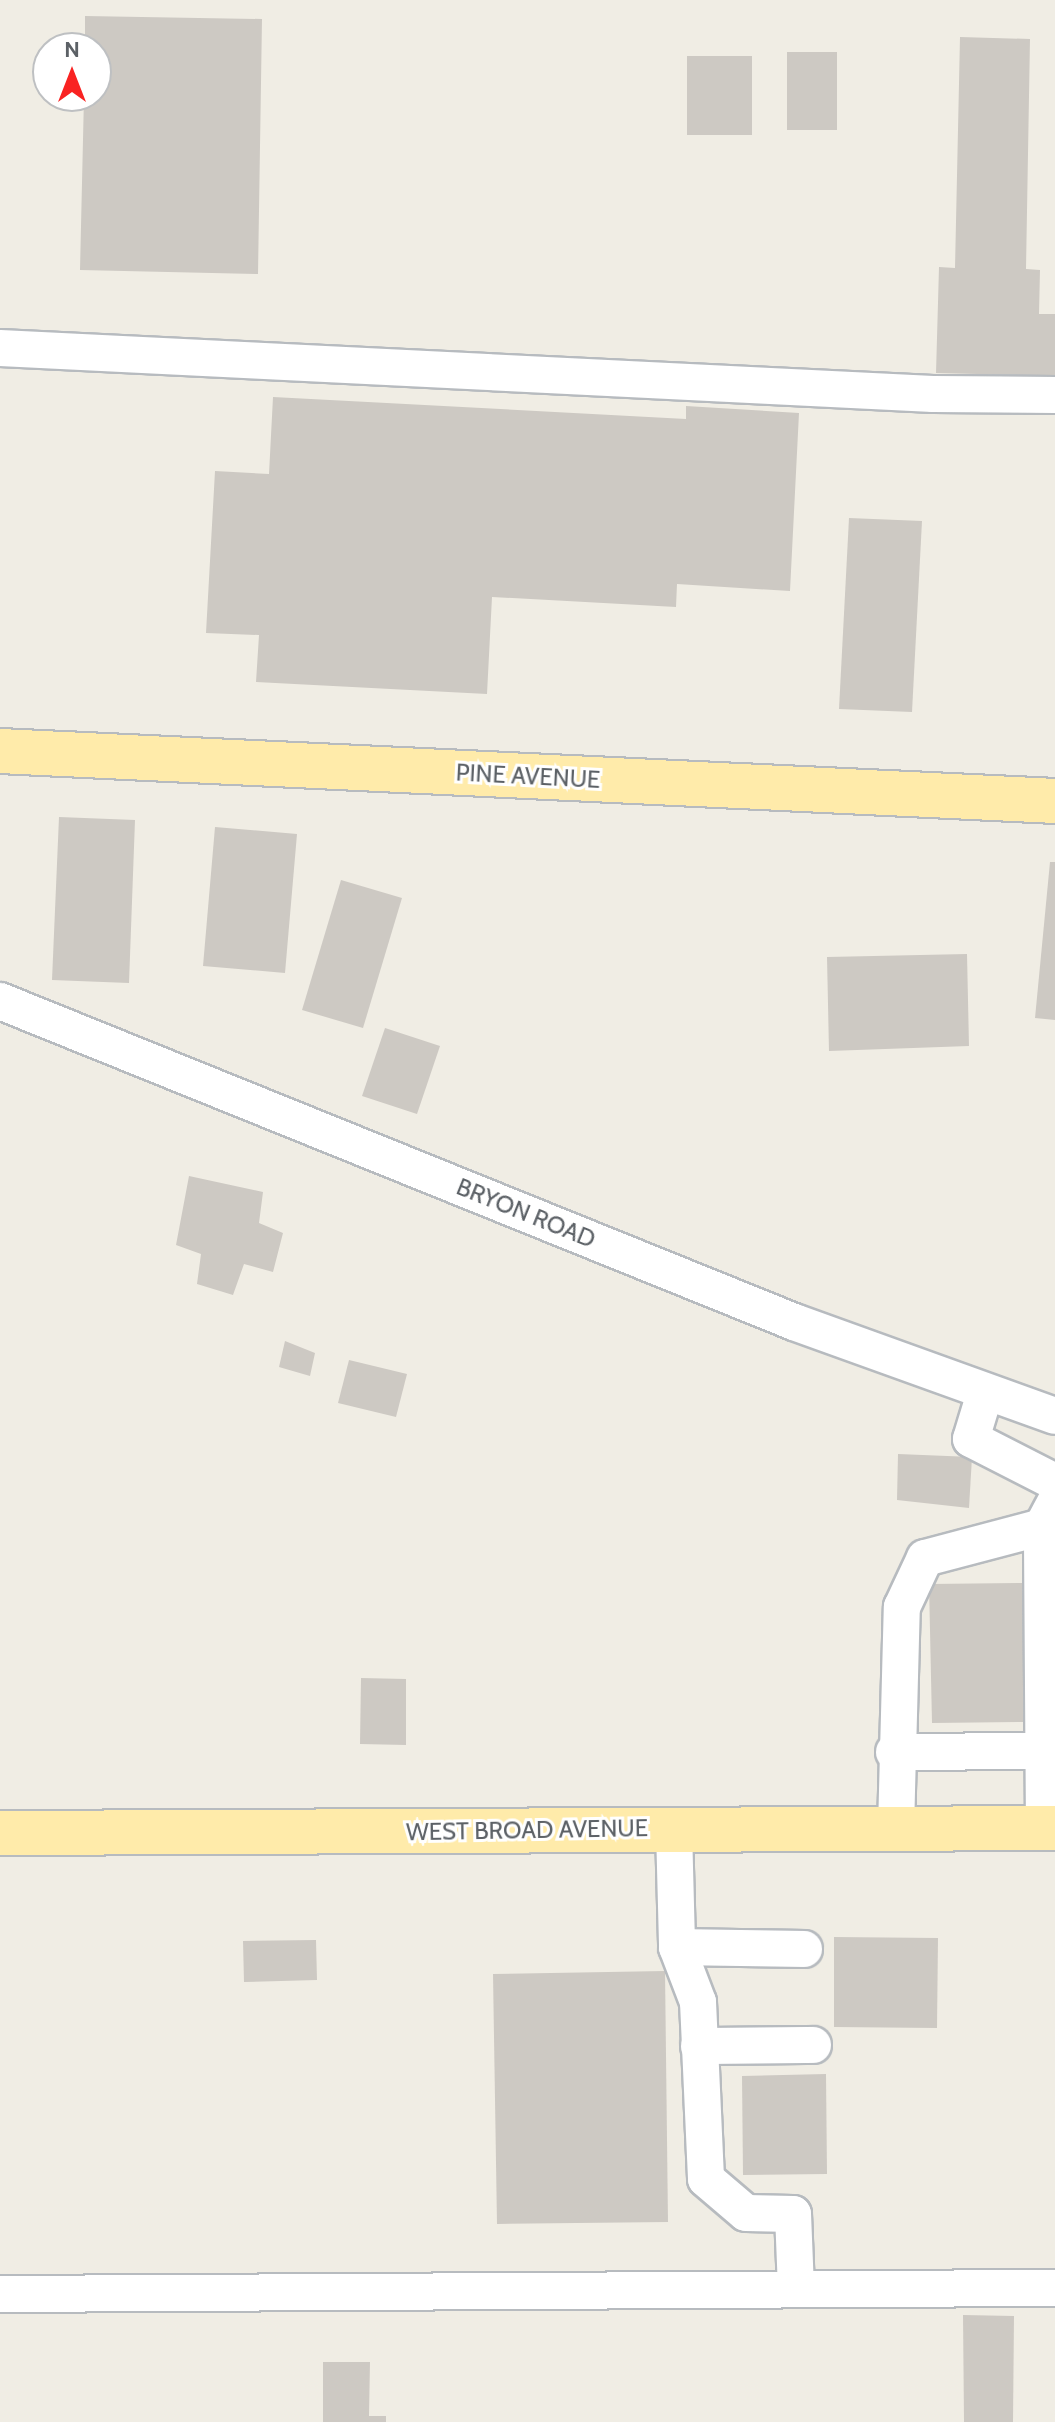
<!DOCTYPE html>
<html>
<head>
<meta charset="utf-8">
<style>
	body { margin:0 }
	#map { position:relative; width:1055px; height:2422px; overflow:hidden; background:#f0ede4; font-family:Cabin,sans-serif }
	div>[style] { position:absolute }
	[style*='--x'] { left:calc(var(--x)*1px); top:calc(var(--y)*1px); width:calc(var(--w)*1px); rotate:calc(var(--a)*1deg) }
	.building>* { inset:0; background:#cdc9c3 }
	.roads { filter:drop-shadow(2px 0 #b7bbbf) drop-shadow(-2px 0 #b7bbbf) drop-shadow(0 2px #b7bbbf) drop-shadow(0 -2px #b7bbbf) }
	.minor>* { height:36px; margin:-18px; padding:0 18px; transform-origin:18px; border-radius:18px; background:#fff }
	.major>* { height:44px; margin:-22px; padding:0 22px; transform-origin:22px; border-radius:22px; background:#ffebaa }
	span { translate:-50% -50%; white-space:nowrap; text-align:center; line-height:1.15; -webkit-text-stroke:6px #fff; paint-order:stroke }
	.street-label { font-size:24px; color:#5c6166 }
	.north { position:absolute; left:32px; top:32px; width:80px; height:80px; box-sizing:border-box; background:#fff; border:2px solid #bec0c2; border-radius:50%; rotate:0deg; font-size:22px; font-weight:700; line-height:32px; text-align:center; color:#5c6166 }
	.north::after { content:''; display:block; margin:auto; width:28px; height:36px; background:#f92322; clip-path:polygon(50% 0,100% 100%,50% 72%,0 100%) }
</style>
</head>
<body>
<div id="map">
	<div class="building">
		<div style="clip-path:polygon(85px 16px,262px 19px,258px 274px,80px 270px,84px 96px,96px 96px,96px 48px,85px 48px)"></div>
		<div style="clip-path:polygon(960px 37px,1030px 39px,1026px 269px,1040px 270px,1039px 314px,1055px 314px,1055px 376px,936px 373px,939px 267px,955px 268px)"></div>
		<div style="clip-path:polygon(787px 52px,837px 52px,837px 130px,787px 130px)"></div>
		<div style="clip-path:polygon(687px 56px,752px 56px,752px 135px,687px 135px)"></div>
		<div style="clip-path:polygon(273px 397px,686px 419px,686px 406px,799px 413px,790px 591px,677px 584px,676px 607px,492px 597px,487px 694px,256px 682px,259px 635px,206px 633px,215px 471px,269px 474px)"></div>
		<div style="clip-path:polygon(849px 518px,922px 521px,912px 712px,839px 709px)"></div>
		<div style="clip-path:polygon(59px 817px,135px 820px,129px 983px,52px 980px)"></div>
		<div style="clip-path:polygon(215px 827px,297px 834px,285px 973px,203px 966px)"></div>
		<div style="clip-path:polygon(1050px 862px,1055px 862px,1055px 1020px,1035px 1018px)"></div>
		<div style="clip-path:polygon(341px 880px,402px 898px,363px 1028px,302px 1010px)"></div>
		<div style="clip-path:polygon(967px 954px,969px 1046px,829px 1051px,827px 957px)"></div>
		<div style="clip-path:polygon(385px 1028px,440px 1046px,417px 1114px,362px 1096px)"></div>
		<div style="clip-path:polygon(189px 1176px,263px 1192px,259px 1223px,283px 1233px,273px 1272px,244px 1264px,233px 1295px,197px 1284px,201px 1254px,176px 1245px)"></div>
		<div style="clip-path:polygon(285px 1341px,315px 1353px,310px 1376px,279px 1367px)"></div>
		<div style="clip-path:polygon(349px 1360px,407px 1374px,396px 1417px,338px 1403px)"></div>
		<div style="clip-path:polygon(898px 1454px,972px 1457px,969px 1508px,897px 1500px)"></div>
		<div style="clip-path:polygon(1024px 1583px,1027px 1722px,932px 1723px,929px 1584px)"></div>
		<div style="clip-path:polygon(361px 1678px,406px 1679px,406px 1745px,360px 1744px)"></div>
		<div style="clip-path:polygon(834px 1937px,938px 1938px,937px 2028px,834px 2027px)"></div>
		<div style="clip-path:polygon(316px 1940px,317px 1980px,244px 1982px,243px 1941px)"></div>
		<div style="clip-path:polygon(665px 1971px,668px 2222px,497px 2224px,493px 1974px)"></div>
		<div style="clip-path:polygon(826px 2074px,827px 2174px,743px 2175px,742px 2076px)"></div>
		<div style="clip-path:polygon(963px 2315px,1014px 2316px,1013px 2422px,964px 2422px)"></div>
		<div style="clip-path:polygon(323px 2362px,370px 2362px,369px 2416px,386px 2416px,386px 2422px,323px 2422px)"></div>
	</div>
	<div class="roads">
		<div class="minor">
			<div style="--x:0;--y:348;--w:934;--a:2.82"></div>
			<div style="--x:933;--y:394;--w:122;--a:0.5"></div>
			<div style="--x:0;--y:1001;--w:856;--a:22.01"></div>
			<div style="--x:794;--y:1322;--w:277;--a:19.8"></div>
			<div style="--x:985;--y:1393;--w:48;--a:106.9"></div>
			<div style="--x:971;--y:1439;--w:94;--a:27.1"></div>
			<div style="--x:894;--y:1752;--w:161;--a:-0.4"></div>
			<div style="--x:1044;--y:1828;--w:301;--a:-90.4"></div>
			<div style="--x:1042;--y:1527;--w:27;--a:-62"></div>
			<div style="--x:674;--y:1829;--w:118;--a:88.5"></div>
			<div style="--x:677;--y:1947;--w:59;--a:69.1"></div>
			<div style="--x:698;--y:2002;--w:177;--a:87.4"></div>
			<div style="--x:706;--y:2179;--w:52;--a:40.4"></div>
			<div style="--x:746;--y:2213;--w:47;--a:1.2"></div>
			<div style="--x:793;--y:2214;--w:75;--a:87.7"></div>
			<div style="--x:896;--y:1829;--w:222;--a:-88.5"></div>
			<div style="--x:902;--y:1607;--w:54;--a:-64.9"></div>
			<div style="--x:925;--y:1558;--w:121;--a:-14.8"></div>
			<div style="--x:677;--y:1947;--w:127;--a:0.9"></div>
			<div style="--x:699;--y:2046;--w:114;--a:-0.5"></div>
			<div style="--x:0;--y:2294;--w:1055;--a:-0.33"></div>
		</div>
		<div class="major">
			<div style="--x:0;--y:751;--w:1056;--a:2.71"></div>
			<div style="--x:0;--y:1833;--w:1055;--a:-0.27"></div>
		</div>
	</div>
	<div class="street-label">
		<span style="left:528px;top:776px;rotate:3deg">PINE AVENUE</span>
		<span style="left:526px;top:1213px;rotate:22deg">BRYON ROAD</span>
		<span style="left:527px;top:1830px;rotate:-1deg">WEST BROAD AVENUE</span>
	</div>
	<div class="north">N</div>
</div>
</body>
</html>
